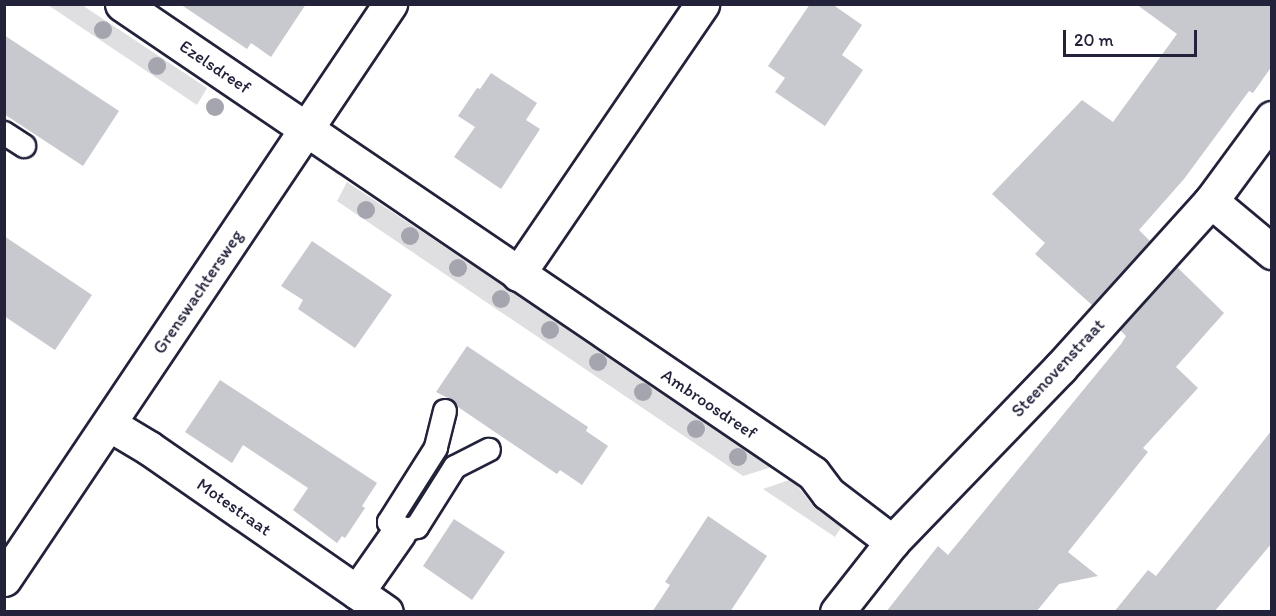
<!DOCTYPE html>
<html>
<head>
<meta charset="utf-8">
<style>
	body { margin:0 }
	#map { position:relative; width:1276px; height:616px; overflow:hidden; background:#fff; font-family:Itim,sans-serif }
	div>[style] { position:absolute }
	[style*='--x'] { left:calc(var(--x)*1px); top:calc(var(--y)*1px); width:calc(var(--w)*1px); rotate:calc(var(--a)*1deg) }
	.green>* { inset:0; background:#dfdfe2 }
	.building>* { inset:0; background:#c8c8cf }
	.roads { filter:drop-shadow(2px 0 #22223b) drop-shadow(-2px 0 #22223b) drop-shadow(0 2px #22223b) drop-shadow(0 -2px #22223b) }
	.service>* { height:22px; margin:-11px; padding:0 11px; transform-origin:11px; border-radius:11px; background:#fff }
	.minor>* { height:33px; margin:-16.5px; padding:0 16.5px; transform-origin:16.5px; border-radius:16.5px; background:#fff }
	.trees>* { width:18px; height:18px; margin:-9px; border-radius:50%; background:#a5a5af }
	span { translate:-50% -50%; white-space:nowrap; text-align:center; line-height:1.15; -webkit-text-stroke:5px #fff; paint-order:stroke }
	.street-label { font-size:18px; color:#22223b }
	.frame { position:absolute; inset:0; border:6px solid #22223b; pointer-events:none }
	.scale { position:absolute; left:1063px; top:30px; width:134px; height:27px; box-sizing:border-box; border:3px solid #22223b; border-top:0; padding-left:8px; font-size:18px; line-height:21px; white-space:nowrap; color:#22223b; -webkit-text-stroke:4px #fff; paint-order:stroke }
</style>
</head>
<body>
<div id="map">
	<div class="green">
		<div style="clip-path:polygon(48px 5px,82px 5px,207px 88px,197px 105px)"></div>
		<div style="clip-path:polygon(347px 182px,775px 466px,743px 476px,337px 201px)"></div>
		<div style="clip-path:polygon(792px 479px,814px 507px,842px 526px,835px 537px,763px 489px)"></div>
	</div>
	<div class="building">
		<div style="clip-path:polygon(180px 4px,306px 4px,271px 57px,251px 43px,247px 49px)"></div>
		<div style="clip-path:polygon(810px 4px,832px 4px,862px 25px,842px 55px,863px 70px,825px 126px,775px 92px,785px 78px,768px 66px)"></div>
		<div style="clip-path:polygon(1136px 4px,1272px 4px,1272px 66px,1253px 93px,1249px 91px,1184px 179px,1139px 230px,1150px 241px,1092px 305px,1035px 254px,1045px 243px,992px 194px,1082px 100px,1113px 122px,1177px 34px)"></div>
		<div style="clip-path:polygon(4px 35px,119px 111px,83px 166px,4px 114px)"></div>
		<div style="clip-path:polygon(491px 73px,537px 103px,526px 120px,540px 129px,501px 189px,454px 157px,475px 127px,458px 116px,477px 88px,480px 89px)"></div>
		<div style="clip-path:polygon(4px 236px,92px 295px,55px 350px,4px 316px)"></div>
		<div style="clip-path:polygon(312px 241px,392px 295px,355px 348px,298px 309px,303px 300px,281px 286px)"></div>
		<div style="clip-path:polygon(1177px 267px,1224px 313px,1176px 367px,1198px 388px,1143px 448px,1148px 452px,1068px 552px,1098px 576px,1059px 584px,1036px 612px,886px 612px,938px 546px,948px 555px,1121px 344px,1126px 336px,1120px 330px)"></div>
		<div style="clip-path:polygon(467px 346px,588px 427px,586px 431px,608px 446px,582px 485px,560px 470px,557px 474px,458px 407px,454px 401px,436px 392px)"></div>
		<div style="clip-path:polygon(220px 380px,377px 483px,362px 506px,365px 508px,345px 538px,342px 536px,337px 543px,293px 510px,308px 488px,243px 445px,232px 463px,185px 432px)"></div>
		<div style="clip-path:polygon(1272px 430px,1272px 543px,1214px 612px,1114px 612px,1148px 570px,1156px 576px)"></div>
		<div style="clip-path:polygon(708px 516px,767px 556px,730px 612px,652px 612px,670px 585px,665px 582px)"></div>
		<div style="clip-path:polygon(454px 519px,505px 552px,472px 600px,423px 566px)"></div>
	</div>
	<div class="roads">
		<div class="service">
			<div style="--x:4;--y:133;--w:24;--a:33"></div>
			<div style="--x:445;--y:411;--w:38;--a:104"></div>
			<div style="--x:436;--y:448;--w:88;--a:122.4"></div>
			<div style="--x:389;--y:522;--w:14;--a:45"></div>
			<div style="--x:399;--y:532;--w:19;--a:-16"></div>
			<div style="--x:417;--y:527;--w:71;--a:-57.7"></div>
			<div style="--x:455;--y:467;--w:38;--a:-27"></div>
		</div>
		<div class="minor">
			<div style="--x:122;--y:4;--w:835;--a:34.17"></div>
			<div style="--x:813;--y:473;--w:25;--a:53"></div>
			<div style="--x:828;--y:493;--w:81;--a:37.4"></div>
			<div style="--x:1211;--y:201;--w:80;--a:39.9"></div>
			<div style="--x:518;--y:274;--w:327;--a:-55.7"></div>
			<div style="--x:109;--y:424;--w:47;--a:31"></div>
			<div style="--x:149;--y:448;--w:288;--a:34.7"></div>
			<div style="--x:4;--y:579;--w:693;--a:-56.13"></div>
			<div style="--x:357;--y:592;--w:73;--a:-55"></div>
			<div style="--x:837;--y:612;--w:89;--a:-51.8"></div>
			<div style="--x:892;--y:542;--w:242;--a:-46"></div>
			<div style="--x:1060;--y:368;--w:225;--a:-47.9"></div>
			<div style="--x:1211;--y:201;--w:103;--a:-53.7"></div>
		</div>
	</div>
	<div class="trees">
		<div style="left:103px;top:30px"></div>
		<div style="left:157px;top:66px"></div>
		<div style="left:215px;top:107px"></div>
		<div style="left:366px;top:210px"></div>
		<div style="left:410px;top:236px"></div>
		<div style="left:458px;top:268px"></div>
		<div style="left:501px;top:299px"></div>
		<div style="left:550px;top:330px"></div>
		<div style="left:598px;top:362px"></div>
		<div style="left:643px;top:392px"></div>
		<div style="left:696px;top:429px"></div>
		<div style="left:738px;top:457px"></div>
	</div>
	<div class="street-label">
		<span style="left:215px;top:67px;rotate:34deg">Ezelsdreef</span>
		<span style="left:198px;top:292px;rotate:-56deg">Grenswachtersweg</span>
		<span style="left:1058px;top:368px;rotate:-47deg">Steenovenstraat</span>
		<span style="left:709px;top:404px;rotate:34deg">Ambroosdreef</span>
		<span style="left:234px;top:507px;rotate:35deg">Motestraat</span>
	</div>
	<div class="frame"></div>
	<div class="scale">20 m</div>
</div>
</body>
</html>
